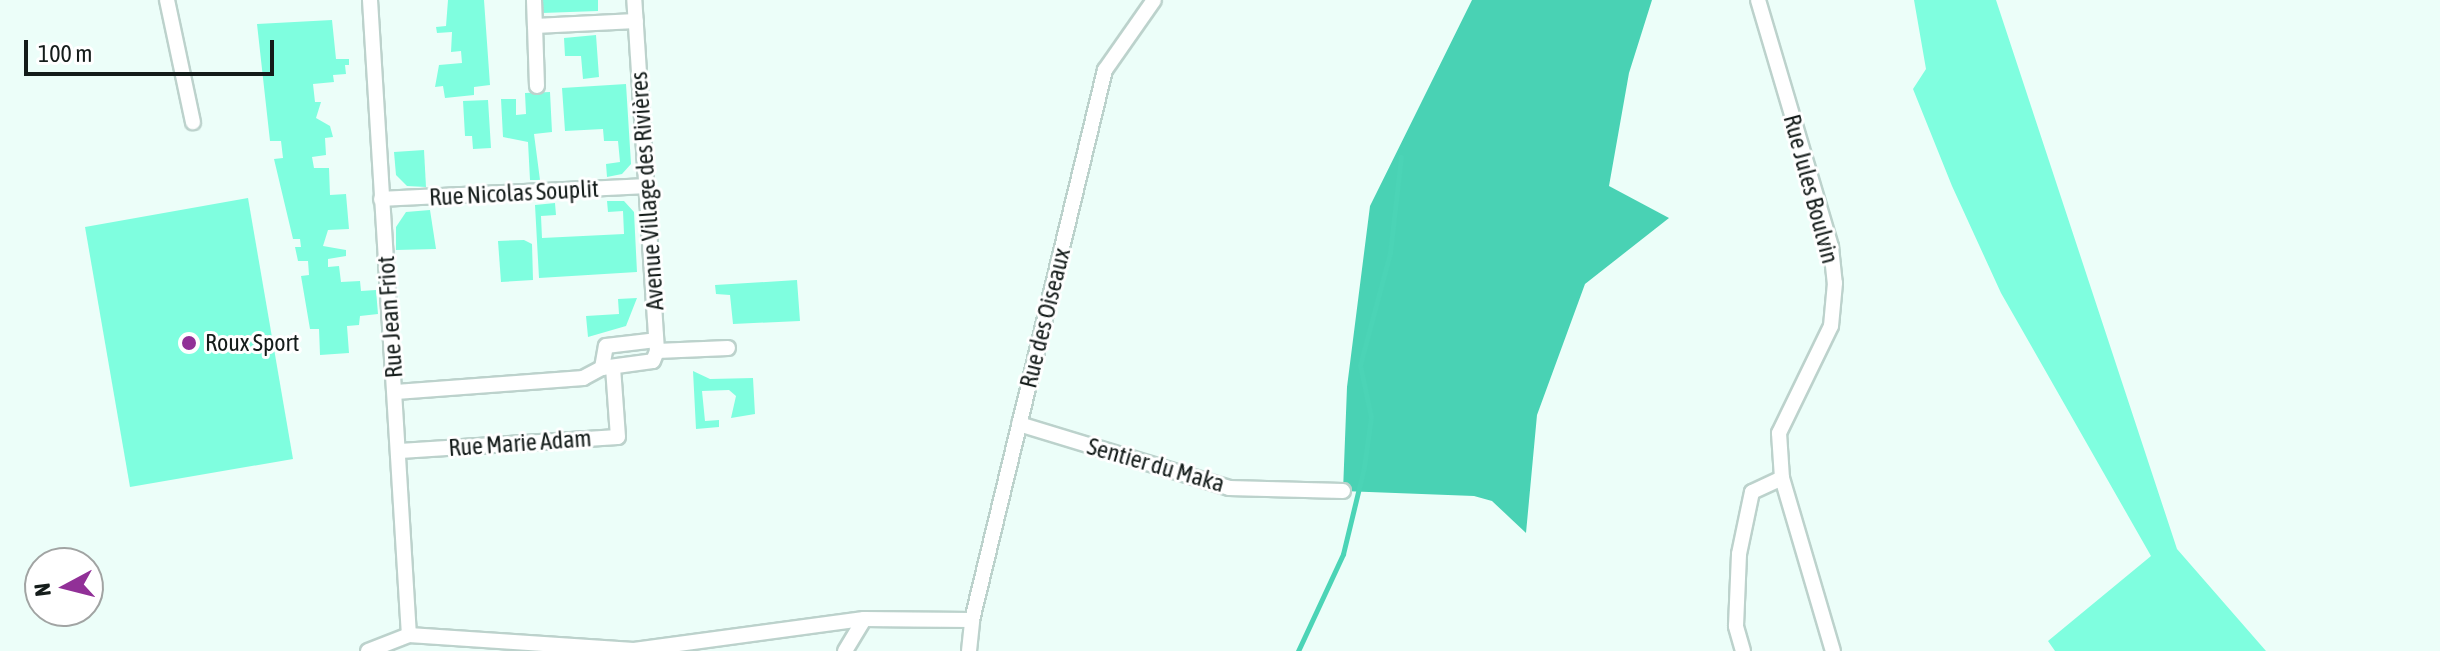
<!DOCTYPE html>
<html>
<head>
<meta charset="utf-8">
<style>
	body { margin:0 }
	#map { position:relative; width:2440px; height:651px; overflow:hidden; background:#ecfef9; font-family:"Asap Condensed",sans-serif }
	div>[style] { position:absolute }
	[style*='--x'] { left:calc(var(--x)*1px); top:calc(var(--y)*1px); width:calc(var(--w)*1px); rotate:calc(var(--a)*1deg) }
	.green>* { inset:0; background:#7ffedf }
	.forest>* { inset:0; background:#49d2b4 }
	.stream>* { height:5px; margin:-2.5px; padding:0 2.5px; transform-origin:2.5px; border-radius:2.5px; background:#4bd4b6 }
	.roads { filter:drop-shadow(2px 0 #bcd2cc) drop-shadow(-2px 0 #bcd2cc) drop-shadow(0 2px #bcd2cc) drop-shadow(0 -2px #bcd2cc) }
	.minor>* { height:14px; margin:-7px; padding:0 7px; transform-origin:7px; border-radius:7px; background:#fff }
	.dots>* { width:22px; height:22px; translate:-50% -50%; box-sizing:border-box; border:4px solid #fff; border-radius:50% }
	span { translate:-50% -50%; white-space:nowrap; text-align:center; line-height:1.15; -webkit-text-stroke:6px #fff; paint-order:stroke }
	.street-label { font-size:24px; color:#141c1a }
	.poi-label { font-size:24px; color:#141c1a }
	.left { translate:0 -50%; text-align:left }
	.north { position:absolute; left:24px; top:547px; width:80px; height:80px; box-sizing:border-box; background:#fff; border:2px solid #a1a4a3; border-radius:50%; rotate:263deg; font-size:22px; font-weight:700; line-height:32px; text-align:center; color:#141c1a }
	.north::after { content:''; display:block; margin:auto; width:28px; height:36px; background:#913097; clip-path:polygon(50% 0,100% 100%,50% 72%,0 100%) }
	.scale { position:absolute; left:24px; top:40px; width:250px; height:36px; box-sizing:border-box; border:4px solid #141c1a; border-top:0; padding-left:10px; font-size:24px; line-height:28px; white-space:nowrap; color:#141c1a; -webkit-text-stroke:6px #fff; paint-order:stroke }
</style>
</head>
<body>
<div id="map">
	<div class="green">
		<div style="clip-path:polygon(448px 0,484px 0,490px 85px,474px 87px,474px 95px,445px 98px,443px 86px,435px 87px,439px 65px,462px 63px,461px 51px,451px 52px,452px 32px,437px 33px,436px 27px,446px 26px)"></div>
		<div style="clip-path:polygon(541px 0,598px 0,598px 11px,542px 13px)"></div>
		<div style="clip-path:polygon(1914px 0,1996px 0,2177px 549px,2266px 651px,2055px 651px,2048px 641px,2151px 556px,2001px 293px,1952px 186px,1913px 89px,1926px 69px)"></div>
		<div style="clip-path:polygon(332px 20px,336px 59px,349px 59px,349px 65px,345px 65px,346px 74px,333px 75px,334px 82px,313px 84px,315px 102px,321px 102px,316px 118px,330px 126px,333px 137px,325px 138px,326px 155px,312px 157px,314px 168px,329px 168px,330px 195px,346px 194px,349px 229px,328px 230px,323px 246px,346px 250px,346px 256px,328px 259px,328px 267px,339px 266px,341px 282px,360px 281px,361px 291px,376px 290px,378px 314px,360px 316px,359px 325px,347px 326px,349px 353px,320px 355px,319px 329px,310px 329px,301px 276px,309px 275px,308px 261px,298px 261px,295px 247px,301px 247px,300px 239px,293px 239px,274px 159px,283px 158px,281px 141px,270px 141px,257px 24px)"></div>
		<div style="clip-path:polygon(596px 35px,599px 77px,583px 79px,581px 56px,565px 56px,564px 38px)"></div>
		<div style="clip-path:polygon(626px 84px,631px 164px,622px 174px,607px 177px,606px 164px,620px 162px,618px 141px,604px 141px,603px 129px,565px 131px,562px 88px)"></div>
		<div style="clip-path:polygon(550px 92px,552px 132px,534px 134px,540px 180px,530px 180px,528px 142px,503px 137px,501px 99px,516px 99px,516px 115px,526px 114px,525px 93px)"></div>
		<div style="clip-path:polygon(488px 100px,491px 148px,473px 149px,472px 136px,465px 136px,463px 101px)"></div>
		<div style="clip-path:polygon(424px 150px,426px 187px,407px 186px,396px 175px,394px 152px)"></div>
		<div style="clip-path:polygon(248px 198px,293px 459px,130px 487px,85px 227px)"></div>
		<div style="clip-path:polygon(607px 201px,624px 201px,634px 212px,637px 272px,539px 278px,535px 205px,555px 203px,556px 215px,541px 216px,542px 238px,624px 234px,623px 211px,608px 212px)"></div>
		<div style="clip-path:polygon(430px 210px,436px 249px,396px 250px,396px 227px,406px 212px)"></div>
		<div style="clip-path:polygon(524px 240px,532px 244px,533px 280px,501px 282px,498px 241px)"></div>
		<div style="clip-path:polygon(797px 280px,800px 321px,733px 324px,730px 295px,716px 294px,715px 285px)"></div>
		<div style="clip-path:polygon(637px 298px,626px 326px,588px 337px,586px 316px,619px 314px,618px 299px)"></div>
		<div style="clip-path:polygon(693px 371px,710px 379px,753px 378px,755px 414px,731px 418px,736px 396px,729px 390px,702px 391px,705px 421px,719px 420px,719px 427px,696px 429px)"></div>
	</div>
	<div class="forest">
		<div style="clip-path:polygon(1472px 0,1652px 0,1629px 73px,1609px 186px,1669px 218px,1585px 284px,1537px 415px,1526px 533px,1492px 501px,1474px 496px,1343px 491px,1347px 387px,1370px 206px)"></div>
	</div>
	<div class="stream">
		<div style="--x:1298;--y:651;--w:107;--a:-65.1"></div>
		<div style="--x:1343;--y:554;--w:89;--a:-76.4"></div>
		<div style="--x:1364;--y:467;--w:50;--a:-82"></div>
		<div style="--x:1371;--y:417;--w:53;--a:-101.9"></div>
		<div style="--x:1360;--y:365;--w:116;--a:-75"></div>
		<div style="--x:1390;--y:253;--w:97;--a:-83.5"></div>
	</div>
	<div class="roads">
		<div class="minor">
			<div style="--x:167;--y:0;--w:125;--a:78"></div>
			<div style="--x:370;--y:0;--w:636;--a:86.49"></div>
			<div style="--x:534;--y:0;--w:26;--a:88"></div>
			<div style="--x:535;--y:26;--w:101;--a:-2.8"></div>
			<div style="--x:1758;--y:0;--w:258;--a:73.5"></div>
			<div style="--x:1831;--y:247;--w:36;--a:84"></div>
			<div style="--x:1835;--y:283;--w:43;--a:95.3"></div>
			<div style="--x:1831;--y:326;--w:119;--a:115.9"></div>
			<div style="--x:1779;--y:433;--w:45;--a:86.2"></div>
			<div style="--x:1782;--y:478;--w:180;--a:73.6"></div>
			<div style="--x:535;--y:26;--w:60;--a:88.1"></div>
			<div style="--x:381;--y:199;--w:265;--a:-2.8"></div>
			<div style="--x:657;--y:351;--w:71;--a:-2.4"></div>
			<div style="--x:602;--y:368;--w:22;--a:-80"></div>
			<div style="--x:606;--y:346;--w:50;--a:-6.8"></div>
			<div style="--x:396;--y:392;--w:188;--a:-4.3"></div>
			<div style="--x:583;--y:378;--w:21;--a:-28"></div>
			<div style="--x:602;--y:368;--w:51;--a:-7.8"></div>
			<div style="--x:653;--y:361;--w:11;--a:-68"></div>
			<div style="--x:657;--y:351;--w:352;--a:-93.7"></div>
			<div style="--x:1019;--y:424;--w:220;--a:16.9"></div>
			<div style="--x:1229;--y:488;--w:114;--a:1.5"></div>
			<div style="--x:400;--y:451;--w:218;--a:-3.7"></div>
			<div style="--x:618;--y:437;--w:70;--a:-94.1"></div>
			<div style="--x:368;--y:651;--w:44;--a:-21.3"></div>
			<div style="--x:409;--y:635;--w:225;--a:3.8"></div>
			<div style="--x:634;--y:650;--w:232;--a:-7.7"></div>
			<div style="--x:864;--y:619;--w:108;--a:0.5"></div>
			<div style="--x:845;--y:651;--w:37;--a:-59"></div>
			<div style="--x:969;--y:651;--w:31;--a:-84"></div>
			<div style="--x:972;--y:620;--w:566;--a:-76.41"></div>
			<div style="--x:1105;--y:70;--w:85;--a:-55"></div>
			<div style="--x:1743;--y:651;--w:26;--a:-106"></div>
			<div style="--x:1736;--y:626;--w:72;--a:-87.6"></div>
			<div style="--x:1739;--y:554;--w:63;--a:-78.2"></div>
			<div style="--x:1752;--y:492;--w:33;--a:-25"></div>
		</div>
	</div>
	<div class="dots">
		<div style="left:189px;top:343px;background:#913097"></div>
	</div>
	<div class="street-label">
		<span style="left:1811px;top:189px;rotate:75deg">Rue Jules Boulvin</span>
		<span style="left:647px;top:191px;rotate:-94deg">Avenue Village des Rivières</span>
		<span style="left:514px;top:193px;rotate:-3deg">Rue Nicolas Souplit</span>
		<span style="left:390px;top:317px;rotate:-94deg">Rue Jean Friot</span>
		<span style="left:1045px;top:318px;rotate:-76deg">Rue des Oiseaux</span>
		<span style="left:520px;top:443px;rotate:-4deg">Rue Marie Adam</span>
		<span style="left:1156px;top:465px;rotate:16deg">Sentier du Maka</span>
	</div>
	<div class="poi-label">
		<span class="left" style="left:205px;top:343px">Roux Sport</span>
	</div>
	<div class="north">N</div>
	<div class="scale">100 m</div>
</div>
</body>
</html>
